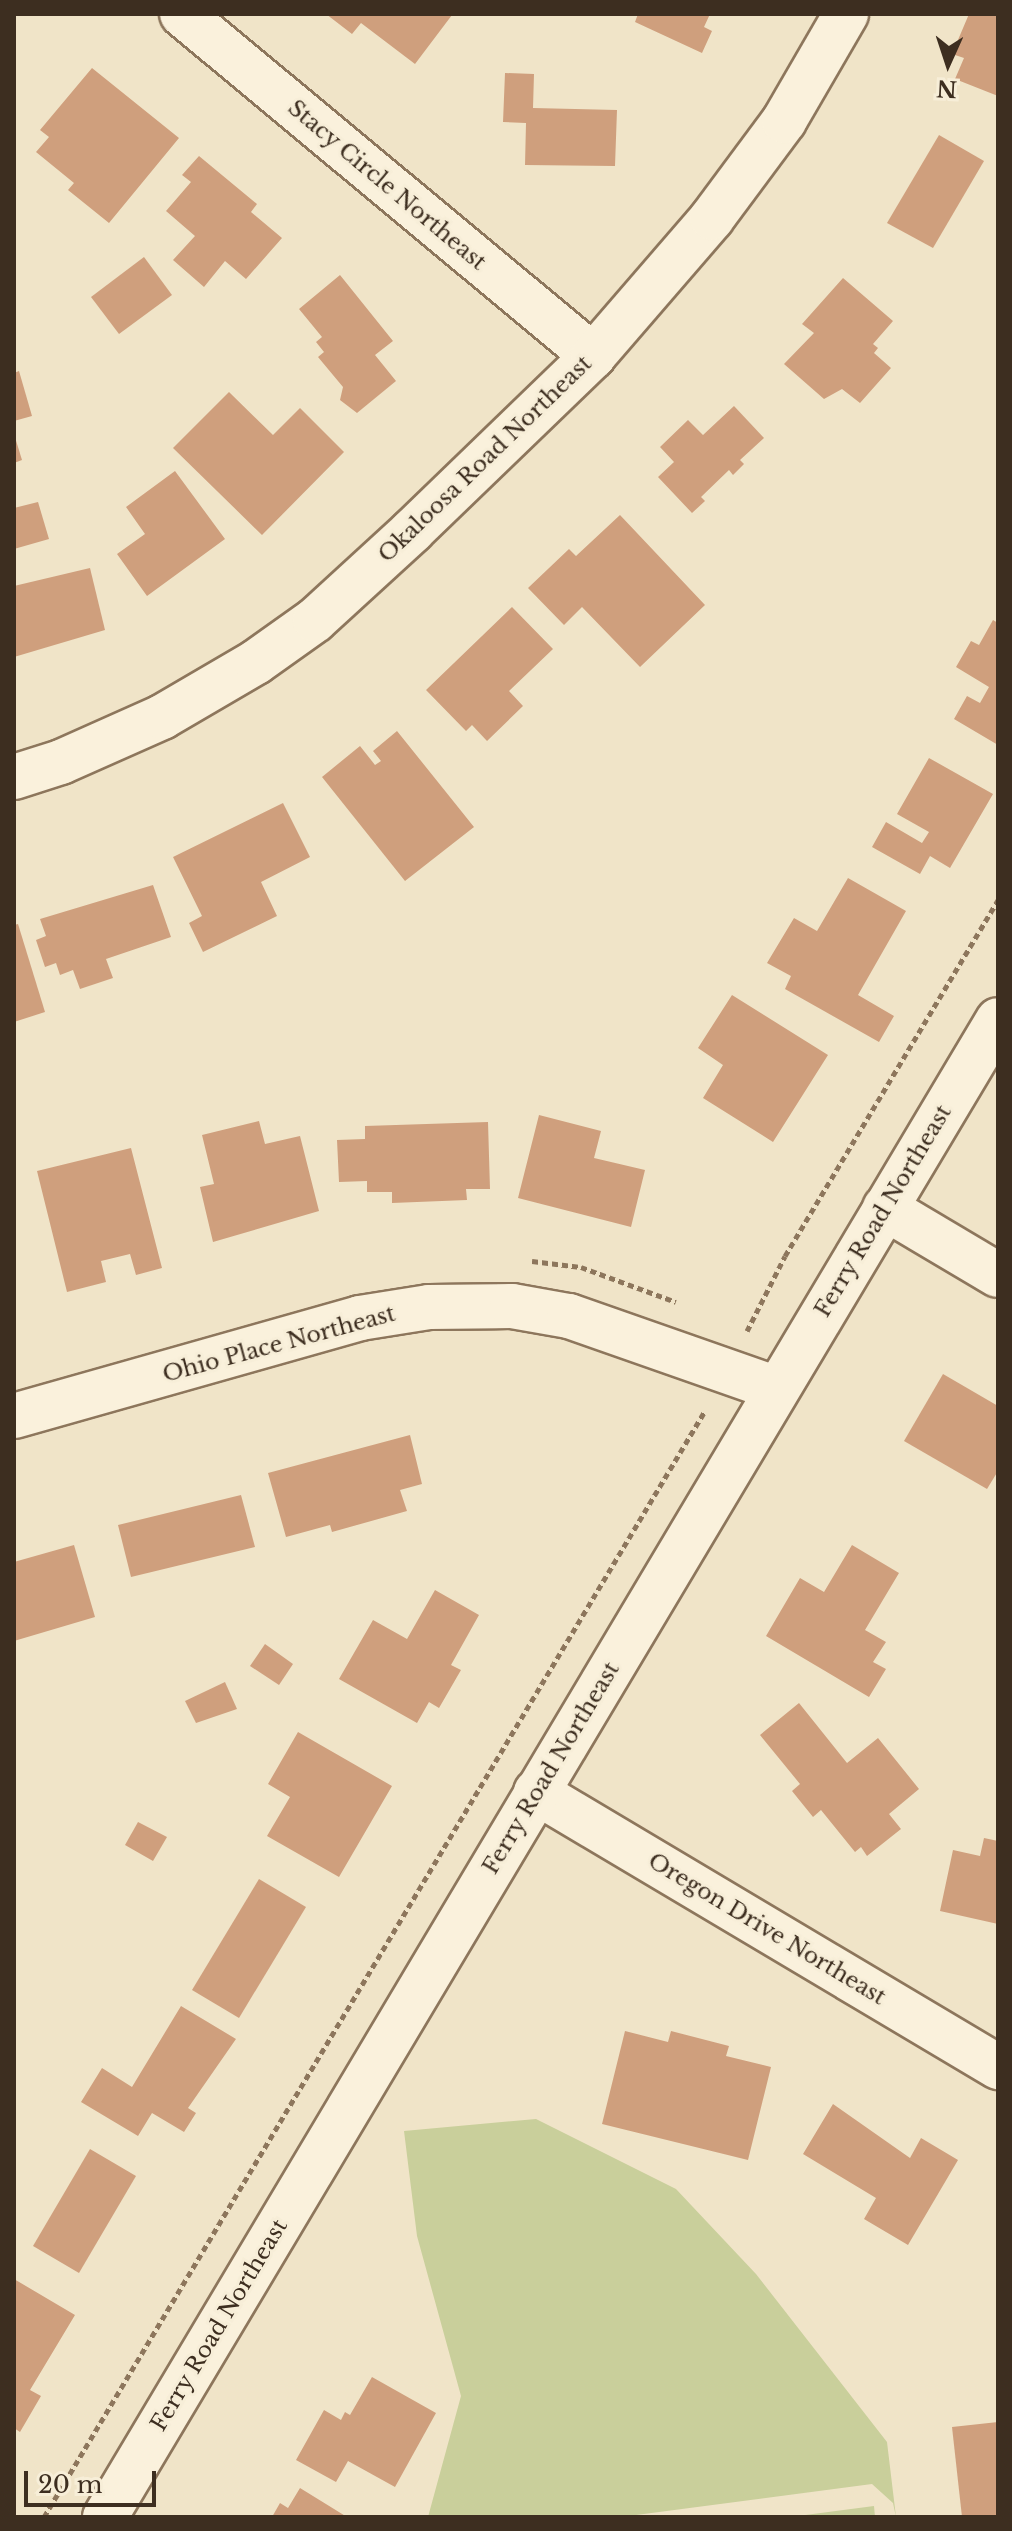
<!DOCTYPE html>
<html>
<head>
<meta charset="utf-8">
<style>
	body { margin:0 }
	#map { position:relative; width:1012px; height:2531px; overflow:hidden; background:#f0e4c8; font-family:"Libre Baskerville",serif }
	div>[style] { position:absolute }
	[style*='--x'] { left:calc(var(--x)*1px); top:calc(var(--y)*1px); width:calc(var(--w)*1px); rotate:calc(var(--a)*1deg) }
	.green>* { inset:0; background:#c9cf9b }
	.building>* { inset:0; background:#cf9f7d }
	.path>* { height:5px; margin-top:-2.5px; transform-origin:0; background:repeating-linear-gradient(90deg,#8d765c 0 6px,transparent 0 10px) }
	.roads { filter:drop-shadow(2px 0 #8d765c) drop-shadow(-2px 0 #8d765c) drop-shadow(0 2px #8d765c) drop-shadow(0 -2px #8d765c) }
	.minor>* { height:44px; margin:-22px; padding:0 22px; transform-origin:22px; border-radius:22px; background:#faf1dc }
	span { translate:-50% -50%; white-space:nowrap; text-align:center; line-height:1.15; -webkit-text-stroke:6px #f7eed8; paint-order:stroke }
	.street-label { font-size:22px; color:#3d2e20 }
	.frame { position:absolute; inset:0; border:16px solid #3d2e20; pointer-events:none }
	.north { position:absolute; left:908px; top:24px; width:80px; height:80px; -webkit-text-stroke:6px #f7eed8; paint-order:stroke; rotate:183deg; font-size:22px; font-weight:700; line-height:32px; text-align:center; color:#3d2e20 }
	.north::after { content:''; display:block; margin:auto; width:28px; height:36px; background:#3d2e20; clip-path:polygon(50% 0,100% 100%,50% 72%,0 100%) }
	.scale { position:absolute; left:24px; top:2471px; width:132px; height:36px; box-sizing:border-box; border:4px solid #3d2e20; border-top:0; padding-left:10px; font-size:24px; line-height:28px; white-space:nowrap; color:#3d2e20; -webkit-text-stroke:6px #f7eed8; paint-order:stroke }
</style>
</head>
<body>
<div id="map">
	<div class="green">
		<div style="clip-path:polygon(536px 2119px,676px 2189px,756px 2274px,887px 2442px,896px 2517px,893px 2503px,872px 2484px,621px 2517px,428px 2517px,461px 2396px,417px 2236px,404px 2131px)"></div>
		<div style="clip-path:polygon(874px 2506px,875px 2517px,790px 2517px)"></div>
	</div>
	<div class="building">
		<div style="clip-path:polygon(326px 14px,451px 14px,452px 15px,415px 64px,361px 23px,352px 34px)"></div>
		<div style="clip-path:polygon(638px 14px,710px 14px,704px 27px,712px 31px,702px 53px,635px 22px)"></div>
		<div style="clip-path:polygon(969px 14px,998px 14px,998px 96px,955px 79px,964px 58px,952px 54px)"></div>
		<div style="clip-path:polygon(92px 68px,179px 138px,109px 223px,68px 190px,74px 183px,36px 152px,49px 137px,40px 130px)"></div>
		<div style="clip-path:polygon(505px 73px,534px 74px,533px 108px,617px 110px,615px 166px,525px 165px,526px 123px,503px 122px)"></div>
		<div style="clip-path:polygon(939px 135px,984px 161px,933px 248px,887px 223px)"></div>
		<div style="clip-path:polygon(199px 156px,257px 204px,251px 212px,282px 238px,246px 279px,225px 261px,204px 287px,173px 260px,195px 236px,166px 211px,191px 182px,182px 175px)"></div>
		<div style="clip-path:polygon(144px 257px,172px 295px,119px 334px,91px 297px)"></div>
		<div style="clip-path:polygon(340px 275px,393px 341px,375px 355px,396px 381px,357px 413px,340px 400px,343px 387px,318px 357px,324px 352px,316px 342px,322px 337px,299px 309px)"></div>
		<div style="clip-path:polygon(843px 278px,893px 321px,873px 344px,878px 348px,874px 353px,891px 368px,860px 403px,842px 389px,824px 399px,784px 364px,814px 333px,802px 324px)"></div>
		<div style="clip-path:polygon(19px 371px,32px 416px,14px 421px,14px 373px)"></div>
		<div style="clip-path:polygon(229px 392px,273px 435px,300px 408px,344px 452px,262px 535px,173px 448px)"></div>
		<div style="clip-path:polygon(734px 406px,764px 438px,740px 460px,744px 464px,733px 475px,729px 470px,701px 497px,705px 501px,692px 513px,658px 477px,674px 462px,660px 447px,688px 420px,703px 435px)"></div>
		<div style="clip-path:polygon(14px 434px,22px 460px,14px 463px)"></div>
		<div style="clip-path:polygon(175px 471px,225px 539px,147px 596px,117px 554px,145px 534px,126px 507px)"></div>
		<div style="clip-path:polygon(38px 502px,49px 539px,14px 549px,14px 508px)"></div>
		<div style="clip-path:polygon(620px 515px,705px 605px,640px 667px,582px 607px,564px 625px,528px 588px,569px 549px,576px 556px)"></div>
		<div style="clip-path:polygon(90px 568px,105px 630px,14px 657px,14px 586px)"></div>
		<div style="clip-path:polygon(512px 607px,553px 649px,509px 691px,523px 706px,487px 741px,472px 725px,466px 731px,426px 690px)"></div>
		<div style="clip-path:polygon(993px 620px,998px 623px,998px 745px,954px 719px,967px 696px,980px 703px,989px 687px,956px 667px,971px 641px,979px 645px)"></div>
		<div style="clip-path:polygon(397px 731px,474px 827px,405px 881px,322px 777px,360px 746px,375px 765px,381px 761px,373px 751px)"></div>
		<div style="clip-path:polygon(929px 758px,993px 794px,950px 868px,930px 856px,920px 874px,872px 847px,886px 822px,922px 843px,929px 832px,897px 814px)"></div>
		<div style="clip-path:polygon(283px 803px,310px 857px,261px 882px,277px 916px,203px 952px,189px 923px,202px 916px,173px 857px)"></div>
		<div style="clip-path:polygon(848px 878px,906px 911px,858px 995px,894px 1016px,879px 1042px,785px 989px,791px 976px,767px 963px,794px 918px,817px 931px)"></div>
		<div style="clip-path:polygon(153px 885px,171px 937px,106px 959px,113px 978px,80px 989px,73px 970px,60px 975px,56px 963px,45px 967px,36px 940px,46px 936px,40px 919px)"></div>
		<div style="clip-path:polygon(18px 924px,45px 1012px,14px 1022px,14px 925px)"></div>
		<div style="clip-path:polygon(732px 995px,828px 1055px,773px 1142px,703px 1098px,723px 1065px,698px 1048px)"></div>
		<div style="clip-path:polygon(539px 1115px,601px 1131px,594px 1158px,645px 1170px,631px 1227px,518px 1198px)"></div>
		<div style="clip-path:polygon(259px 1121px,265px 1144px,300px 1136px,319px 1211px,213px 1242px,200px 1187px,214px 1184px,202px 1135px)"></div>
		<div style="clip-path:polygon(488px 1122px,490px 1189px,466px 1189px,467px 1200px,392px 1203px,392px 1192px,367px 1192px,367px 1181px,339px 1182px,337px 1140px,365px 1139px,365px 1126px)"></div>
		<div style="clip-path:polygon(131px 1148px,162px 1268px,136px 1275px,130px 1254px,101px 1261px,106px 1282px,67px 1292px,37px 1171px)"></div>
		<div style="clip-path:polygon(943px 1374px,998px 1406px,998px 1471px,987px 1489px,904px 1441px)"></div>
		<div style="clip-path:polygon(410px 1435px,422px 1484px,400px 1490px,407px 1511px,332px 1532px,330px 1525px,286px 1537px,268px 1473px)"></div>
		<div style="clip-path:polygon(241px 1495px,255px 1547px,131px 1577px,118px 1525px)"></div>
		<div style="clip-path:polygon(74px 1545px,95px 1617px,14px 1641px,14px 1562px)"></div>
		<div style="clip-path:polygon(852px 1545px,899px 1573px,865px 1630px,886px 1642px,873px 1662px,886px 1669px,869px 1697px,766px 1636px,800px 1578px,824px 1592px)"></div>
		<div style="clip-path:polygon(435px 1590px,479px 1615px,451px 1665px,461px 1670px,439px 1708px,429px 1702px,417px 1723px,339px 1679px,373px 1620px,407px 1639px)"></div>
		<div style="clip-path:polygon(265px 1644px,293px 1664px,279px 1685px,250px 1666px)"></div>
		<div style="clip-path:polygon(225px 1682px,237px 1709px,196px 1723px,185px 1701px)"></div>
		<div style="clip-path:polygon(799px 1703px,847px 1763px,878px 1738px,919px 1789px,889px 1814px,901px 1829px,867px 1856px,861px 1847px,855px 1852px,821px 1810px,813px 1817px,792px 1791px,800px 1784px,760px 1735px)"></div>
		<div style="clip-path:polygon(298px 1732px,392px 1786px,339px 1877px,267px 1836px,290px 1797px,268px 1784px)"></div>
		<div style="clip-path:polygon(138px 1822px,167px 1837px,153px 1861px,125px 1845px)"></div>
		<div style="clip-path:polygon(984px 1838px,998px 1841px,998px 1924px,940px 1911px,953px 1850px,980px 1856px)"></div>
		<div style="clip-path:polygon(259px 1879px,306px 1907px,239px 2018px,192px 1990px)"></div>
		<div style="clip-path:polygon(181px 2006px,236px 2039px,188px 2108px,196px 2113px,184px 2132px,152px 2113px,138px 2136px,81px 2102px,102px 2068px,132px 2087px)"></div>
		<div style="clip-path:polygon(625px 2031px,668px 2042px,671px 2031px,729px 2046px,726px 2056px,771px 2067px,748px 2160px,602px 2124px)"></div>
		<div style="clip-path:polygon(833px 2104px,910px 2158px,921px 2138px,958px 2160px,908px 2245px,864px 2219px,876px 2198px,803px 2154px)"></div>
		<div style="clip-path:polygon(90px 2149px,136px 2176px,79px 2273px,33px 2246px)"></div>
		<div style="clip-path:polygon(14px 2279px,75px 2315px,30px 2390px,41px 2396px,20px 2432px,14px 2428px)"></div>
		<div style="clip-path:polygon(372px 2377px,436px 2413px,395px 2487px,348px 2461px,336px 2482px,296px 2460px,324px 2410px,341px 2420px,345px 2412px,350px 2415px)"></div>
		<div style="clip-path:polygon(998px 2422px,998px 2517px,962px 2517px,952px 2427px)"></div>
		<div style="clip-path:polygon(300px 2488px,347px 2517px,272px 2517px,280px 2503px,288px 2508px)"></div>
	</div>
	<div class="path">
		<div style="--x:532;--y:1261;--w:49;--a:7"></div>
		<div style="--x:581;--y:1267;--w:101;--a:20.2"></div>
		<div style="--x:747;--y:1331;--w:84;--a:-63.1"></div>
		<div style="--x:785;--y:1256;--w:415;--a:-59.1"></div>
		<div style="--x:44;--y:2517;--w:1288;--a:-59.14"></div>
	</div>
	<div class="roads">
		<div class="minor">
			<div style="--x:182;--y:14;--w:535;--a:39.76"></div>
			<div style="--x:14;--y:777;--w:49;--a:-17.7"></div>
			<div style="--x:61;--y:762;--w:111;--a:-24"></div>
			<div style="--x:162;--y:717;--w:109;--a:-30.3"></div>
			<div style="--x:256;--y:662;--w:72;--a:-35.4"></div>
			<div style="--x:315;--y:620;--w:132;--a:-42.5"></div>
			<div style="--x:412;--y:531;--w:252;--a:-44"></div>
			<div style="--x:593;--y:356;--w:182;--a:-49.2"></div>
			<div style="--x:712;--y:218;--w:121;--a:-53.4"></div>
			<div style="--x:784;--y:121;--w:124;--a:-59.9"></div>
			<div style="--x:885;--y:1208;--w:131;--a:30.7"></div>
			<div style="--x:14;--y:1416;--w:360;--a:-15.8"></div>
			<div style="--x:360;--y:1318;--w:70;--a:-9.1"></div>
			<div style="--x:429;--y:1307;--w:83;--a:-0.7"></div>
			<div style="--x:512;--y:1306;--w:58;--a:10"></div>
			<div style="--x:569;--y:1316;--w:220;--a:19.3"></div>
			<div style="--x:536;--y:1792;--w:538;--a:30.76"></div>
			<div style="--x:105;--y:2517;--w:1743;--a:-59.18"></div>
		</div>
	</div>
	<div class="street-label">
		<span style="left:387px;top:185px;rotate:40deg">Stacy Circle Northeast</span>
		<span style="left:485px;top:459px;rotate:-44deg">Okaloosa Road Northeast</span>
		<span style="left:883px;top:1211px;rotate:-59deg">Ferry Road Northeast</span>
		<span style="left:279px;top:1344px;rotate:-15deg">Ohio Place Northeast</span>
		<span style="left:551px;top:1768px;rotate:-59deg">Ferry Road Northeast</span>
		<span style="left:767px;top:1929px;rotate:31deg">Oregon Drive Northeast</span>
		<span style="left:219px;top:2325px;rotate:-59deg">Ferry Road Northeast</span>
	</div>
	<div class="frame"></div>
	<div class="north">N</div>
	<div class="scale">20 m</div>
</div>
</body>
</html>
